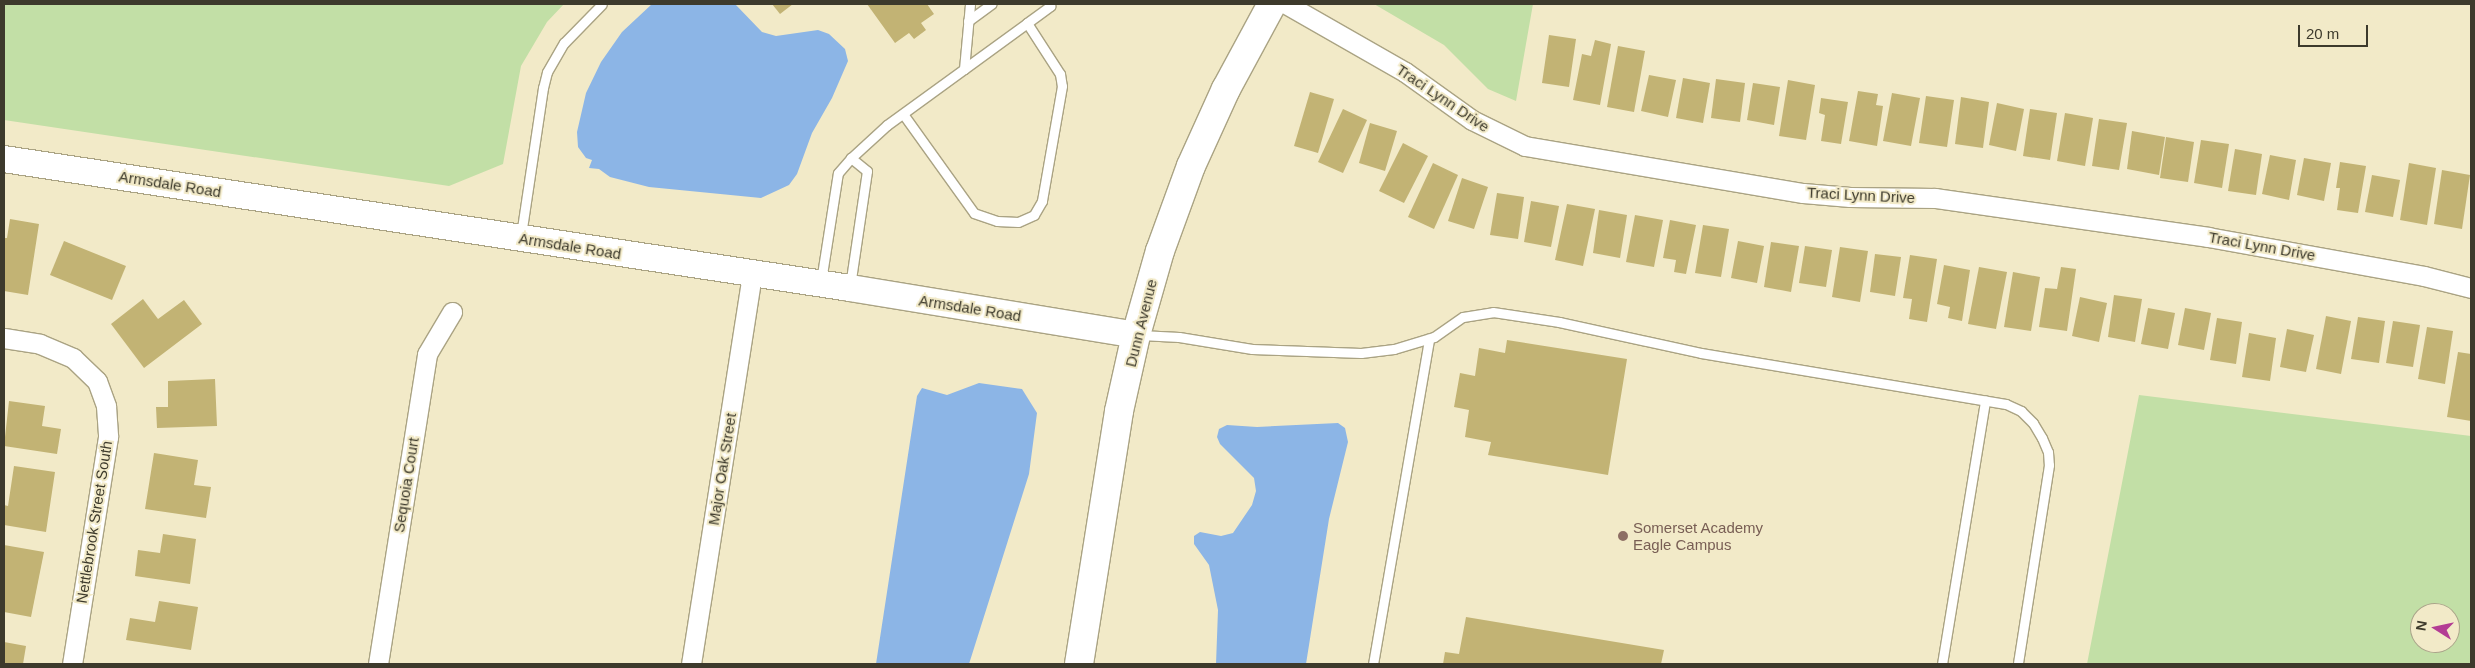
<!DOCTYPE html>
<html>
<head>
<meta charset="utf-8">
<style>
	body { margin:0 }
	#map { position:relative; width:2475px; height:668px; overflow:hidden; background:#f2eac8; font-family:Arial,sans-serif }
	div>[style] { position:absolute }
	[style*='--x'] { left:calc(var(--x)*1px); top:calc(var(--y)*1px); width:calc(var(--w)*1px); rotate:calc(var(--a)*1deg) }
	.green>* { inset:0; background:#c2dfa6 }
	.water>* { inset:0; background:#8cb5e6 }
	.building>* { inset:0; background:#c2b374 }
	.roads { filter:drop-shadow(1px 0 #aaa383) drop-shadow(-1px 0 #aaa383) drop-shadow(0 1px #aaa383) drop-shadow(0 -1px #aaa383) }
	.lane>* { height:9px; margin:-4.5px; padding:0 4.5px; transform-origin:4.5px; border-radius:4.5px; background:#fff }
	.street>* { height:19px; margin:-9.5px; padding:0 9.5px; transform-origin:9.5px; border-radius:9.5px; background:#fff }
	.secondary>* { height:26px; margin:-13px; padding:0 13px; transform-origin:13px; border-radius:13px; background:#fff }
	.primary>* { height:28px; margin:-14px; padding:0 14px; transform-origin:14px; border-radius:14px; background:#fff }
	.dots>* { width:14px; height:14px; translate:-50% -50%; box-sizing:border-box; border:2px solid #f2eac8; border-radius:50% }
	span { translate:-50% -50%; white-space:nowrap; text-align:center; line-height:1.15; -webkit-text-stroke:4px #f2eac8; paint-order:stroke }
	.street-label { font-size:15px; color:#3d3a2c }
	.education-label { font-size:15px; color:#785e54 }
	.left { translate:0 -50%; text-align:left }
	.frame { position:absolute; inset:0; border:5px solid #3d3a2c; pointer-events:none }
	.north { position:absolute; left:2410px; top:603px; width:50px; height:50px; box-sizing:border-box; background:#f2eac8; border:1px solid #aaa48a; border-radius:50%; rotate:280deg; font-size:14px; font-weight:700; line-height:20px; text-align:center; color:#3d3a2c }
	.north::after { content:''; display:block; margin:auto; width:18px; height:22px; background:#b33d94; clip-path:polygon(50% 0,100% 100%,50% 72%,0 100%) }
	.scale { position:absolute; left:2298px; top:25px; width:70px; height:22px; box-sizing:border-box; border:2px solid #3d3a2c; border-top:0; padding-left:6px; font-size:15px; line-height:18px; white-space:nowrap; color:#3d3a2c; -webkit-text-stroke:4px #f2eac8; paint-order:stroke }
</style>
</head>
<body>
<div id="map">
	<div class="green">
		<div style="clip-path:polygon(4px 4px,564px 4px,547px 22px,521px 66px,503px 164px,449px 186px,4px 120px)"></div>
		<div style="clip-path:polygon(1374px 4px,1533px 4px,1516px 101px,1488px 89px,1444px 45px)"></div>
		<div style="clip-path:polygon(evenodd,2139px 395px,2471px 436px,2471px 664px,2087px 664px,2139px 395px,2420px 613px,2450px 613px,2450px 643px,2420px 643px,2420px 613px)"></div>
	</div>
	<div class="water">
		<div style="clip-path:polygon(652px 4px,735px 4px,762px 32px,776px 36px,818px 30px,829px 34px,845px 49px,848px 61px,832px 98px,812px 133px,797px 174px,789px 185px,761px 198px,649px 187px,610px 177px,599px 169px,589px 168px,592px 160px,586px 158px,578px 147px,577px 132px,586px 93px,601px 62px,622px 32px)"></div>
		<div style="clip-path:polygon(979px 383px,1022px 389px,1037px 413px,1029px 474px,969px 664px,876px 664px,917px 396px,922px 388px,947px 395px)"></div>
		<div style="clip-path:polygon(1338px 423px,1345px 428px,1348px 442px,1329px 519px,1306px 664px,1216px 664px,1218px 610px,1209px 565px,1194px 544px,1194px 536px,1200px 532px,1221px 536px,1233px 533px,1252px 505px,1256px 491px,1254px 478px,1220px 444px,1217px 437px,1219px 429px,1227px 425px,1257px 427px)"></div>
	</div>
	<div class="building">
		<div style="clip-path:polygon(772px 4px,793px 4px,780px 14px)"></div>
		<div style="clip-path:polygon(867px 4px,927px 4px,934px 14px,921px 23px,926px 30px,914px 39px,909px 33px,895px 43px)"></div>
		<div style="clip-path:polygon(1549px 35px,1576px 39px,1569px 87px,1542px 83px)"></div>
		<div style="clip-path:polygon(1595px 40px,1611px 44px,1600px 105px,1573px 100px,1582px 54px,1591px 56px)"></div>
		<div style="clip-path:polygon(1618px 46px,1645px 51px,1634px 112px,1607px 107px)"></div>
		<div style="clip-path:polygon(1649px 75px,1676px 80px,1668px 117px,1641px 111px)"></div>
		<div style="clip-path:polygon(1683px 78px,1710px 83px,1703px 123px,1676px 118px)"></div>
		<div style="clip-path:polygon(1716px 79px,1745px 83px,1740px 122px,1711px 118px)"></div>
		<div style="clip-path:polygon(1788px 80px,1815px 85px,1806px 140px,1779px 136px)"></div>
		<div style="clip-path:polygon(1753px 83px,1780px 87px,1774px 125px,1747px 120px)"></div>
		<div style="clip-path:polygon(1858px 91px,1878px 94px,1876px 105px,1883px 106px,1877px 146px,1849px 141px)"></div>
		<div style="clip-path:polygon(1310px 92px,1334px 99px,1318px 153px,1294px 146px)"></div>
		<div style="clip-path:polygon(1892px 93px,1920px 98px,1911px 146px,1883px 141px)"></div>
		<div style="clip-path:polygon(1926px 96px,1954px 100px,1947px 147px,1919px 143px)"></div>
		<div style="clip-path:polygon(1961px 97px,1989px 102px,1983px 148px,1955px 144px)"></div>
		<div style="clip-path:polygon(1821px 98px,1848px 102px,1841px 144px,1821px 141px,1825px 115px,1819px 113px)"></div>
		<div style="clip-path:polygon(1997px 103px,2024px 109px,2016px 151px,1989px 145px)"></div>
		<div style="clip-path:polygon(1343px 109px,1367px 120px,1343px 173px,1318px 162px)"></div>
		<div style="clip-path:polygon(2030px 109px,2057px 113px,2050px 160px,2023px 156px)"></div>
		<div style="clip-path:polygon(2065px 113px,2093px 118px,2085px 166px,2057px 161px)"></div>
		<div style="clip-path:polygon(2099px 119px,2127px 123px,2119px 170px,2092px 166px)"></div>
		<div style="clip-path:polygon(1370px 123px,1397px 131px,1385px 171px,1359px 163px)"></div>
		<div style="clip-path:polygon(2132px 131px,2165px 137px,2159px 175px,2127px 169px)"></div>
		<div style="clip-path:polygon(2166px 137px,2194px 142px,2188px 182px,2160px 178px)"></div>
		<div style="clip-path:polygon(2201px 140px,2229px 144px,2222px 188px,2194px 183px)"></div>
		<div style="clip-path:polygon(1403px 143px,1428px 156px,1404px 203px,1379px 191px)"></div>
		<div style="clip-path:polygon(2235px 149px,2262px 154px,2256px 195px,2228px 191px)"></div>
		<div style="clip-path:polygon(2270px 155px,2296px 160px,2289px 200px,2262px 194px)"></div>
		<div style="clip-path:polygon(2304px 158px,2331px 163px,2324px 201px,2297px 195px)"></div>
		<div style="clip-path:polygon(2340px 162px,2366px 166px,2358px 213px,2337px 210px,2340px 188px,2336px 188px)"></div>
		<div style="clip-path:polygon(1433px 163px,1458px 175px,1434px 229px,1408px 217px)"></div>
		<div style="clip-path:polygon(2409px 163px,2436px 168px,2427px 225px,2400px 220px)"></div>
		<div style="clip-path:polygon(2442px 170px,2470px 175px,2462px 229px,2434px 224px)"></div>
		<div style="clip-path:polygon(2372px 175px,2400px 180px,2393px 217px,2365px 212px)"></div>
		<div style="clip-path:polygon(1462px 178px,1488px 187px,1474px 229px,1448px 221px)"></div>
		<div style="clip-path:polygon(1497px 193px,1524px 197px,1518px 239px,1490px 235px)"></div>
		<div style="clip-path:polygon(1531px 201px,1559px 206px,1551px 247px,1524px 242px)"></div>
		<div style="clip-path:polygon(1567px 204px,1595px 209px,1583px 266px,1555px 260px)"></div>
		<div style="clip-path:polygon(1599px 210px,1627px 215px,1620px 258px,1593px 253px)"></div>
		<div style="clip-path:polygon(1635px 215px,1663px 220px,1654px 267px,1626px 262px)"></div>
		<div style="clip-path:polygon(10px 219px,39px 224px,28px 295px,4px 291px,4px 238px,7px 238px)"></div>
		<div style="clip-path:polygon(1670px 220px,1696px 225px,1686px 274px,1674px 272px,1676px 260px,1663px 258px)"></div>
		<div style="clip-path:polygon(1703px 225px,1729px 229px,1721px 277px,1695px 273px)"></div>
		<div style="clip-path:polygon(64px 241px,126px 266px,112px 300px,50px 275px)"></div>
		<div style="clip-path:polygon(1738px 241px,1764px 246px,1757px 283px,1731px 278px)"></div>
		<div style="clip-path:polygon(1771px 242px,1799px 246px,1791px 292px,1764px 287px)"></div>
		<div style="clip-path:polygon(1805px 246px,1832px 250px,1826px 287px,1799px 283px)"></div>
		<div style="clip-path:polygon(1840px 247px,1868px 251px,1860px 302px,1832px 297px)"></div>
		<div style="clip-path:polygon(1875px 254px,1901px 257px,1895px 296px,1870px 292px)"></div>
		<div style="clip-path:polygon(1910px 255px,1937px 259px,1927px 322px,1909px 319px,1912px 299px,1903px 298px)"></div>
		<div style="clip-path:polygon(1944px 265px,1970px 270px,1962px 321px,1948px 318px,1950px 307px,1937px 304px)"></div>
		<div style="clip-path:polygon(1979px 267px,2007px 272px,1996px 329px,1968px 324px)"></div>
		<div style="clip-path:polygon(2061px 267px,2076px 269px,2067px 331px,2039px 327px,2045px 288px,2057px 289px)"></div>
		<div style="clip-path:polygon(2013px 272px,2040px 277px,2031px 331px,2004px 327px)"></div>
		<div style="clip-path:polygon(2114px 295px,2142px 299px,2135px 342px,2108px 337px)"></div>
		<div style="clip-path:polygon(2080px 297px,2107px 303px,2099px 342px,2072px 336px)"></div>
		<div style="clip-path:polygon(143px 299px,158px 319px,184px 300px,202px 324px,144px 368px,111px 324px)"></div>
		<div style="clip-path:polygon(2148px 308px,2175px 313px,2168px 349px,2141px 344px)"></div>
		<div style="clip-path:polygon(2185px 308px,2211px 313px,2204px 350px,2178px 345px)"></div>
		<div style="clip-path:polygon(2326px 316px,2351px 321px,2341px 374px,2316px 369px)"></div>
		<div style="clip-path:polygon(2358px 317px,2385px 321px,2379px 363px,2351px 359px)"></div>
		<div style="clip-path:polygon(2217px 318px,2242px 322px,2236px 364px,2210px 360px)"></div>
		<div style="clip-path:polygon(2393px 321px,2420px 325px,2413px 367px,2386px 363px)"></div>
		<div style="clip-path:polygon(2427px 327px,2453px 331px,2445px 384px,2418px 379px)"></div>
		<div style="clip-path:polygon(2287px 329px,2314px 335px,2306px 372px,2280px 367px)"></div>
		<div style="clip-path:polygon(2249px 333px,2276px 338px,2270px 381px,2242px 377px)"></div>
		<div style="clip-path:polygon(1507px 340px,1627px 359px,1608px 475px,1488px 455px,1491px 442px,1465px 437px,1469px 410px,1454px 407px,1460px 373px,1475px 376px,1479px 348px,1505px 353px)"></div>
		<div style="clip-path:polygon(2458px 352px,2471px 354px,2471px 421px,2447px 417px)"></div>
		<div style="clip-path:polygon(215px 379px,217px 426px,157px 428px,156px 407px,168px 407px,168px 381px)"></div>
		<div style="clip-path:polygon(9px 401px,45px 406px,42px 426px,61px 429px,57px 454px,4px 446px)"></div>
		<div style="clip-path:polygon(154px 453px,198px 460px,194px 485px,211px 487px,206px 518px,145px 509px)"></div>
		<div style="clip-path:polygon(14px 466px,55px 472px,46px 532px,4px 525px,4px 505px,8px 506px)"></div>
		<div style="clip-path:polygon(163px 534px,196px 539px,190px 584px,135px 576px,138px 550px,160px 553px)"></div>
		<div style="clip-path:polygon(4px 545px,44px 552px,31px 617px,4px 612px)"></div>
		<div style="clip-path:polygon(159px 601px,198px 607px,191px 650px,126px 640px,130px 618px,155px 622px)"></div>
		<div style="clip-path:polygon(1466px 617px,1664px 650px,1661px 664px,1443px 664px,1445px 652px,1459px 654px)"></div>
		<div style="clip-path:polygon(4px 642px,26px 646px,23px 664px,4px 664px)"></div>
	</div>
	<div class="roads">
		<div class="lane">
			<div style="--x:968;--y:21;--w:29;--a:-36"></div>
			<div style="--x:1027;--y:23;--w:29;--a:-36"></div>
			<div style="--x:1050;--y:6;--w:2;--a:-117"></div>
			<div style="--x:964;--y:69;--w:65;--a:-84.7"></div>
			<div style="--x:521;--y:235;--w:149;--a:-81.5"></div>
			<div style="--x:543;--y:88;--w:16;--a:-76"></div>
			<div style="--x:547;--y:72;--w:34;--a:-60"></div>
			<div style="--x:564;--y:43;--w:54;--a:-45.7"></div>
			<div style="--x:821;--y:281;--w:109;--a:-81.1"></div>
			<div style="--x:838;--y:173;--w:20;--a:-49"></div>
			<div style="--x:851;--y:158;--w:49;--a:-42.5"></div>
			<div style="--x:887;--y:125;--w:95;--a:-36"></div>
			<div style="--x:964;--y:69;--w:78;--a:-36.1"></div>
			<div style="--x:1027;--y:23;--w:61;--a:57.1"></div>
			<div style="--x:1060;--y:74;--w:12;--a:81"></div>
			<div style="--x:1062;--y:86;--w:117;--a:99.9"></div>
			<div style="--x:1042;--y:201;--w:16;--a:120"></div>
			<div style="--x:1034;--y:215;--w:17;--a:156"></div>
			<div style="--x:1018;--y:222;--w:21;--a:-177"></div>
			<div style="--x:997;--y:221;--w:24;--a:-161"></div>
			<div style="--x:974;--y:213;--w:122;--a:-125.6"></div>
			<div style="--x:850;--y:286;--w:116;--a:-81.6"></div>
			<div style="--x:867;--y:171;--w:21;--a:-141"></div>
			<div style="--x:1140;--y:335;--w:39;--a:3"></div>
			<div style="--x:1179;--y:337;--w:74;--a:9.3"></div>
			<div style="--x:1252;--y:349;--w:109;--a:2.1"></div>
			<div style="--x:1361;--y:353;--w:33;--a:-7"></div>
			<div style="--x:1394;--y:349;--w:42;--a:-16.7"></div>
			<div style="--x:1434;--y:337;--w:35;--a:-35"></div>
			<div style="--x:1463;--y:317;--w:30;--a:-9"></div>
			<div style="--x:1493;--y:312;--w:67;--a:8.6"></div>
			<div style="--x:1559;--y:322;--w:145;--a:12.3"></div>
			<div style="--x:1701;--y:353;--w:309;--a:9.5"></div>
			<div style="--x:2006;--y:404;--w:17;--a:25"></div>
			<div style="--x:2021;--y:411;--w:17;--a:45"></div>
			<div style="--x:2033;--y:423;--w:17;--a:59"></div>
			<div style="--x:2042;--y:438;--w:15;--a:67"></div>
			<div style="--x:2048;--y:452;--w:13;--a:86"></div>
			<div style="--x:2049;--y:465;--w:201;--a:98.9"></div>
			<div style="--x:1373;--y:664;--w:330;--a:-80.2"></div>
			<div style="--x:1942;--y:664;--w:267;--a:-80.7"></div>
		</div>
		<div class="street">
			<div style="--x:1286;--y:4;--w:137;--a:29.7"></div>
			<div style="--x:1405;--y:72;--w:82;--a:35.6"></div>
			<div style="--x:1472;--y:120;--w:59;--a:26.1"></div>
			<div style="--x:1525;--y:146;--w:282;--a:9.6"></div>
			<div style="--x:1803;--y:193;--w:47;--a:4.9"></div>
			<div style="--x:1850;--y:197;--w:85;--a:0.7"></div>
			<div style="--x:1935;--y:198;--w:276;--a:8.1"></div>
			<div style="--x:2208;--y:237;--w:219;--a:10.2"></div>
			<div style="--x:2424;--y:276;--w:49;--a:14.3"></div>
			<div style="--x:4;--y:338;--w:36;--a:9"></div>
			<div style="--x:40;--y:344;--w:36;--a:23"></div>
			<div style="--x:73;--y:358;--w:33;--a:44"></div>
			<div style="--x:97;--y:381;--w:27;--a:70"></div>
			<div style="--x:106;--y:406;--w:31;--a:86"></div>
			<div style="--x:108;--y:437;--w:230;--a:99"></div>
			<div style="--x:378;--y:664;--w:314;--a:-81"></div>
			<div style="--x:427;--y:354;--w:49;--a:-59.2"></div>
			<div style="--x:691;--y:664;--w:395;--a:-81.1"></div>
		</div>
		<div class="secondary">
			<div style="--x:4;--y:159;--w:856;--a:8.67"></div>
			<div style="--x:850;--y:288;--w:290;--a:9.3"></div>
		</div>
		<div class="primary">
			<div style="--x:1079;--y:664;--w:256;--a:-81"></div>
			<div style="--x:1119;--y:411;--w:78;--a:-77.4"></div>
			<div style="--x:1136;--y:335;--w:87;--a:-74.1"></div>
			<div style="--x:1160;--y:251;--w:90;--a:-70"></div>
			<div style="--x:1191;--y:166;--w:85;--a:-65.6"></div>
			<div style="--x:1226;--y:89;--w:97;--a:-61.6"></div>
		</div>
	</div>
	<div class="dots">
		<div style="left:1623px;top:536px;background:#8d6e63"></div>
	</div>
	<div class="street-label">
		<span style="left:1443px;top:98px;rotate:34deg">Traci Lynn Drive</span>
		<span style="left:170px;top:184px;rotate:9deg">Armsdale Road</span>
		<span style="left:1861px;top:195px;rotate:3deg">Traci Lynn Drive</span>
		<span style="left:570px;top:246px;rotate:9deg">Armsdale Road</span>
		<span style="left:2262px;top:246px;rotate:10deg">Traci Lynn Drive</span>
		<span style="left:970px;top:308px;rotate:9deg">Armsdale Road</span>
		<span style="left:1141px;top:323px;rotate:-76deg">Dunn Avenue</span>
		<span style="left:722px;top:469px;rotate:-81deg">Major Oak Street</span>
		<span style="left:406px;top:485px;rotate:-81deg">Sequoia Court</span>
		<span style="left:94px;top:522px;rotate:-81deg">Nettlebrook Street South</span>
	</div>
	<div class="education-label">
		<span class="left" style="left:1633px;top:536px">Somerset Academy<br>Eagle Campus</span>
	</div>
	<div class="frame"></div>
	<div class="north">N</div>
	<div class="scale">20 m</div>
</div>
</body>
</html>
